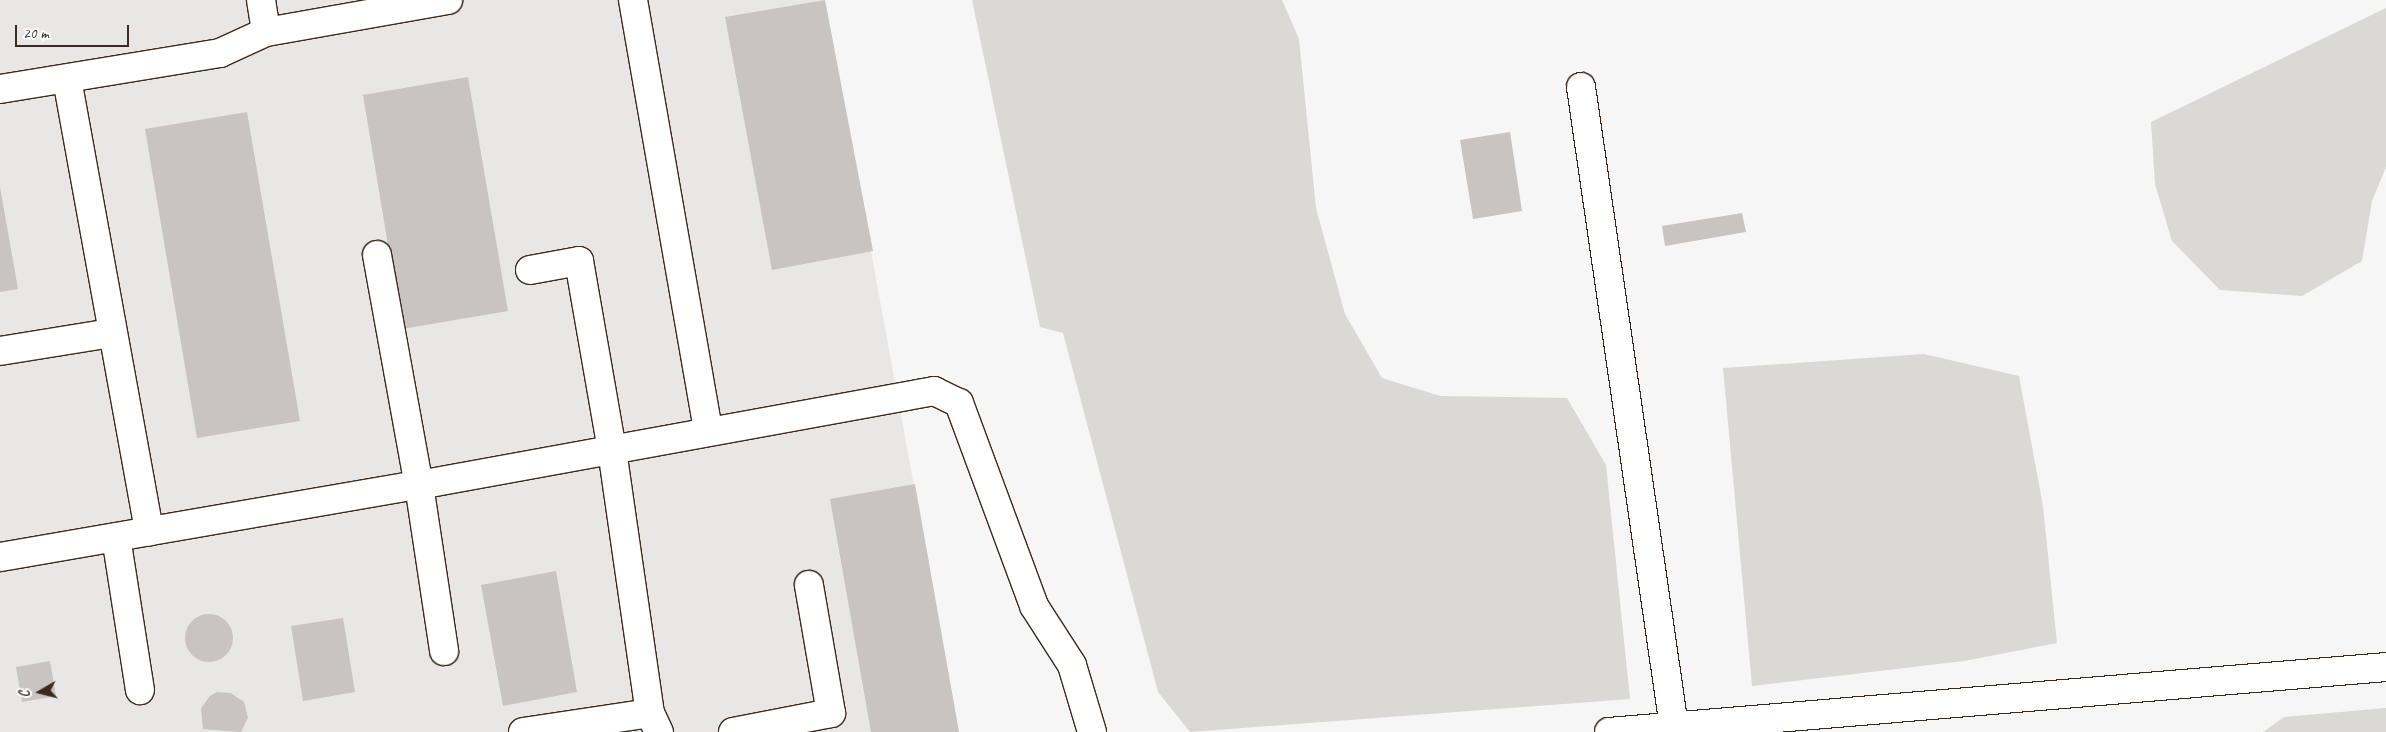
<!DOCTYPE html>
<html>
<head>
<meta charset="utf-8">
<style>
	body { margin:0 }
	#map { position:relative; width:2386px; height:732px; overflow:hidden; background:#f7f6f6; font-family:Caveat,sans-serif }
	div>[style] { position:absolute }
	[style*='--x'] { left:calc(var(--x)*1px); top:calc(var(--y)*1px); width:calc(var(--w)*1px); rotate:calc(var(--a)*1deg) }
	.built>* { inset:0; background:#e9e7e6 }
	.green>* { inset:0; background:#dbd9d6 }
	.building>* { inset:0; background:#c9c3c1 }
	.round { border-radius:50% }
	.roads { filter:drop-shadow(1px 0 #3b2a1e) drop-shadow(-1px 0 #3b2a1e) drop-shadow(0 1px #3b2a1e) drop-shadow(0 -1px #3b2a1e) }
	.minor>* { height:28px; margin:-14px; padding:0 14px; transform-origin:14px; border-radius:14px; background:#fff }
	span { translate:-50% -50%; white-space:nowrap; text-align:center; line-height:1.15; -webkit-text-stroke:5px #fff; paint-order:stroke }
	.north { position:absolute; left:15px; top:667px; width:50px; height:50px; -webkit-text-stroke:4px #fff; paint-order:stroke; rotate:262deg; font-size:14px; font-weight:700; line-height:20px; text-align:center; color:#3b2a1e }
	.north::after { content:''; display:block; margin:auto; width:18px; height:22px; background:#3b2a1e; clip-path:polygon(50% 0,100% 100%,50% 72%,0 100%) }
	.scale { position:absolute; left:15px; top:25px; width:114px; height:22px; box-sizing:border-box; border:2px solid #3b2a1e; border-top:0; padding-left:6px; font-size:15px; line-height:18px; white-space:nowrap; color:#3b2a1e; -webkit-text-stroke:4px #fff; paint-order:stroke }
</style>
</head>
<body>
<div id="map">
	<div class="built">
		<div style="clip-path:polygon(0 0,825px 0,959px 732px,0 732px)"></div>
	</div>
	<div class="green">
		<div style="clip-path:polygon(972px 0,1282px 0,1299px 39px,1316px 208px,1345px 314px,1382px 378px,1440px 396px,1567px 398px,1606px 465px,1630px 699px,1190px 732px,1158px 692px,1063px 333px,1040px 327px)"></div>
		<div style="clip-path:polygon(2386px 8px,2386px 167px,2372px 201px,2362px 261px,2302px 296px,2220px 290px,2172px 241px,2155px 184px,2151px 122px)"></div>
		<div style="clip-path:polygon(1924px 354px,2019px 376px,2043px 506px,2057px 643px,1964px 661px,1752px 686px,1723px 368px)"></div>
		<div style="clip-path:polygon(2386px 708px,2386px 732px,2263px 732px,2284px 717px)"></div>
	</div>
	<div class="building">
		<div style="clip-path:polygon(825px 0,873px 251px,772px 270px,725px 17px)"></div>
		<div style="clip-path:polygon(468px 77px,508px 311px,402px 329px,363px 95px)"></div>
		<div style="clip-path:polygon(247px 112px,300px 421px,197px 438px,145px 129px)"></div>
		<div style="clip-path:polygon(1510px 132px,1522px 211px,1473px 219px,1460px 140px)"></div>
		<div style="clip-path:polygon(0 187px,18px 289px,0 292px)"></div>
		<div style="clip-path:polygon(1742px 213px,1746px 232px,1665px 246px,1662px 226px)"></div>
		<div style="clip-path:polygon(915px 484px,959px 732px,871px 732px,830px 499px)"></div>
		<div style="clip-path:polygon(556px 571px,577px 692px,503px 706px,481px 585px)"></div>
		<div class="round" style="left:185px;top:614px;width:48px;height:48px"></div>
		<div style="clip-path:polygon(343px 618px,355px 692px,303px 701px,291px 626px)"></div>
		<div style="clip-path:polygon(50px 661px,56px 696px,22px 702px,16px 667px)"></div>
		<div style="clip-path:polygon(217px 692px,231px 693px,244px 702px,248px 718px,241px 732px,203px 729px,201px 708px,210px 696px)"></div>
	</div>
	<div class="roads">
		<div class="minor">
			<div style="--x:261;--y:0;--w:32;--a:81"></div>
			<div style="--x:633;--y:0;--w:436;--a:80.1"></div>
			<div style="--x:67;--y:79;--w:460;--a:79.7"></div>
			<div style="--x:1581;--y:87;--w:647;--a:81.73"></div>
			<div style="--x:0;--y:89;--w:223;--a:-9.3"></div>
			<div style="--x:220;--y:53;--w:51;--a:-24.5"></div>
			<div style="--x:266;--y:32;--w:185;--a:-10"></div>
			<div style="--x:377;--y:255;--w:234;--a:79.7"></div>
			<div style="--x:419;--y:485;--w:168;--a:81.4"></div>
			<div style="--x:530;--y:270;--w:50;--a:-10.4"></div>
			<div style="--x:579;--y:261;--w:192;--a:80.1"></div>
			<div style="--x:612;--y:450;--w:266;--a:81.8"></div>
			<div style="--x:650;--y:713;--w:21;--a:65"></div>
			<div style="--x:0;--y:351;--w:112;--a:-9.2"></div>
			<div style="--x:116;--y:537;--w:155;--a:81.1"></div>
			<div style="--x:0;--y:557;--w:425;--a:-9.8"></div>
			<div style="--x:419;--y:485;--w:524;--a:-10.34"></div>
			<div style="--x:934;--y:391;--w:28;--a:26"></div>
			<div style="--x:959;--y:403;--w:216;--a:69.7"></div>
			<div style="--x:1034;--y:606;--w:70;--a:57.2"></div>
			<div style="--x:1072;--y:665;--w:70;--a:73.4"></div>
			<div style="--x:523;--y:732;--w:128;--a:-8.5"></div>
			<div style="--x:733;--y:732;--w:100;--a:-11"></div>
			<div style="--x:831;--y:713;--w:130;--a:-99.8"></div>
			<div style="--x:1609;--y:732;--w:780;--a:-4.78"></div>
		</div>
	</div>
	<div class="north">С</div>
	<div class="scale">20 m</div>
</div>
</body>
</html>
